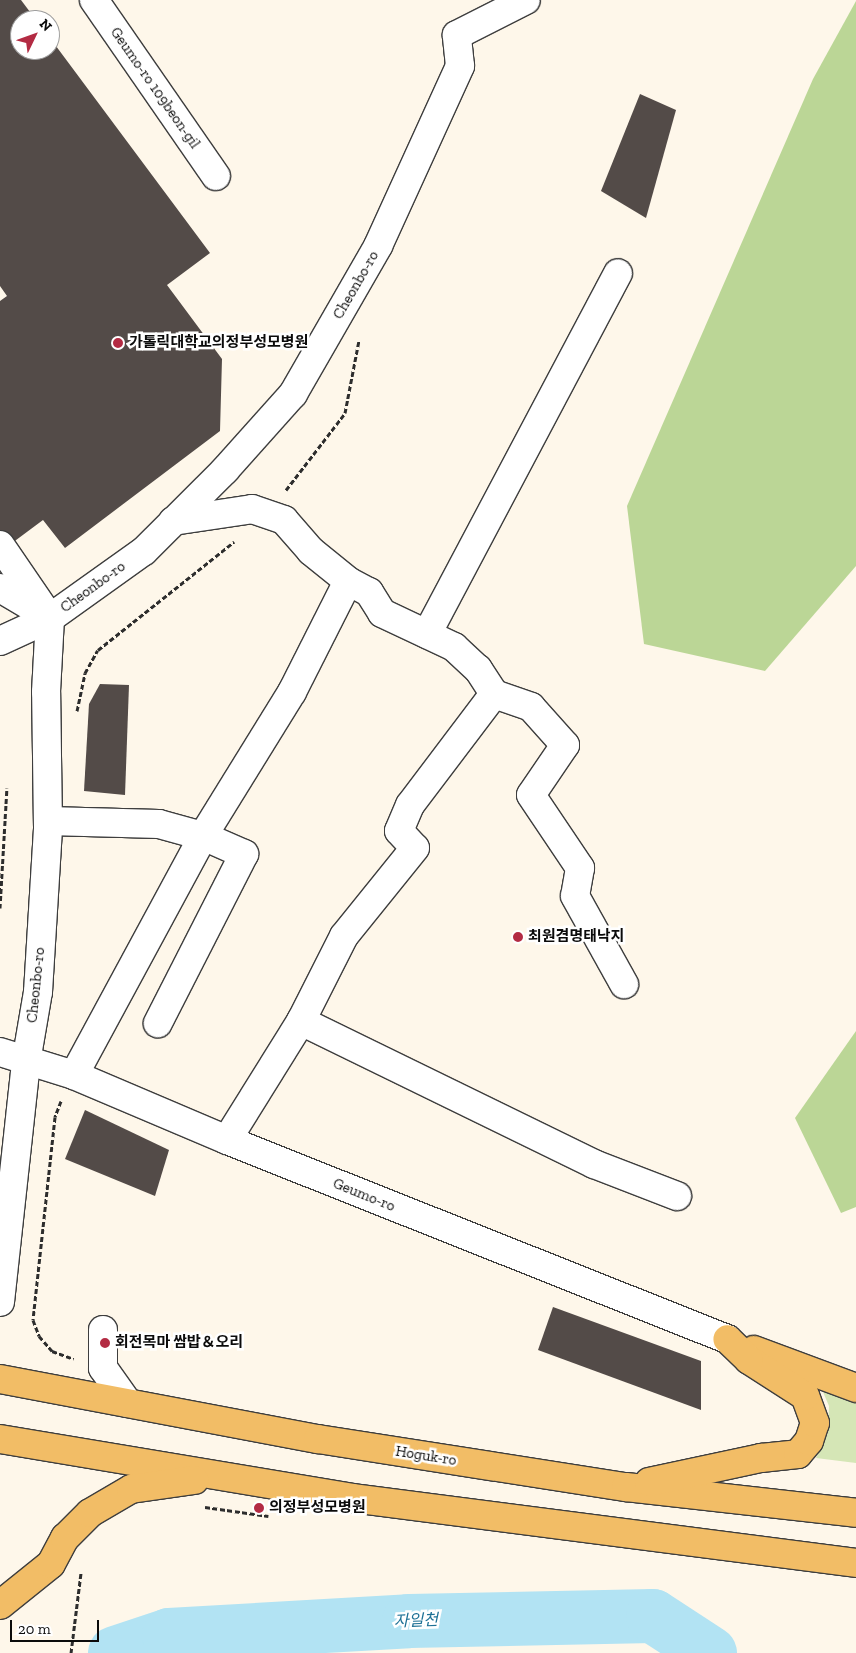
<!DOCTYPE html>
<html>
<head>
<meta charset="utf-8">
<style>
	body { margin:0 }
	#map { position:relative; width:856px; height:1653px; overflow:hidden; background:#fef7ea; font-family:"Zilla Slab","Noto Sans KR",serif }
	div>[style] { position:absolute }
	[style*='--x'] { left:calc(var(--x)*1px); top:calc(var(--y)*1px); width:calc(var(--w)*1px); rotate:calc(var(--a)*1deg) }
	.green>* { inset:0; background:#d5e6b6 }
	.forest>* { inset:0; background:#bbd696 }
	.river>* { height:54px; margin:-27px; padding:0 27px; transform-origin:27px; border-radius:27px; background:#b2e3f3 }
	.building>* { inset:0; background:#534b48 }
	.path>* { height:3px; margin-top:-1.5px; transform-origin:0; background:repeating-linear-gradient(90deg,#2d2d2d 0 5px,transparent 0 7.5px) }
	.roads { filter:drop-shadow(1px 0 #3e3e3e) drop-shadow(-1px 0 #3e3e3e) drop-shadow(0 1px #3e3e3e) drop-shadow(0 -1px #3e3e3e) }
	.minor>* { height:28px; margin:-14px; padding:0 14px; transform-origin:14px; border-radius:14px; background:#fff }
	.major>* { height:28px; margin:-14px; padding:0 14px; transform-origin:14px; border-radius:14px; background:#f2bd66 }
	.dots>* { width:14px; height:14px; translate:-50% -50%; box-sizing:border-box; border:2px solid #fff; border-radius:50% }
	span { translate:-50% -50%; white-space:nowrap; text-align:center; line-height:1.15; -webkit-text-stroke:5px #fff; paint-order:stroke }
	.street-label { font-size:15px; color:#0b0b0b }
	.poi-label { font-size:15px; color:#0b0b0b; font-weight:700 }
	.left { translate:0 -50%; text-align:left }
	.water-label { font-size:16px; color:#1c7095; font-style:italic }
	.north { position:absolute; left:10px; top:10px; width:50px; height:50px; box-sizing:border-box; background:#fff; border:1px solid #9d9d9d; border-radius:50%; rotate:48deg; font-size:14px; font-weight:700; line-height:20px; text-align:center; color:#0b0b0b }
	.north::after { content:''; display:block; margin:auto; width:18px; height:22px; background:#b32b43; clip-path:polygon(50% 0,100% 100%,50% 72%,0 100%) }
	.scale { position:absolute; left:10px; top:1620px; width:89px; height:22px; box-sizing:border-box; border:2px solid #0b0b0b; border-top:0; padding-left:6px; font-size:15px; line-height:18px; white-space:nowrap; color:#0b0b0b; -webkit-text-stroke:4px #fff; paint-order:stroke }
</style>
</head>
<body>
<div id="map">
	<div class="green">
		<div style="clip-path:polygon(829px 1390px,856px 1401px,856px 1463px,816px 1458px,828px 1433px,829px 1406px,823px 1392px)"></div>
	</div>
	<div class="forest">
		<div style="clip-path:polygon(856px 1px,856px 566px,765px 671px,644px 644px,627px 506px,813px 79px)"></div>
		<div style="clip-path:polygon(856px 1031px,856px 1207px,841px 1213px,795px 1118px)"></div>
	</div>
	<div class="river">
		<div style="--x:115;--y:1653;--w:57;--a:-18.4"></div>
		<div style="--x:169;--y:1635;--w:240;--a:-3.3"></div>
		<div style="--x:409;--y:1621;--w:244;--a:-1.2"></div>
		<div style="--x:653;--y:1616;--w:68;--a:33"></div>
	</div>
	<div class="building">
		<div style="clip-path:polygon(0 0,21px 0,36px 20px,20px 20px,20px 50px,50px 50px,50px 38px,210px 253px,167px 285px,222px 359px,220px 431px,65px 548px,43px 520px,0 552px,0 301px,7px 296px,0 286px)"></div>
		<div style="clip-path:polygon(640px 94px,676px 110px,646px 218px,601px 191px)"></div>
		<div style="clip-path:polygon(100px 684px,129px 685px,125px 795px,84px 791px,89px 704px)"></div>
		<div style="clip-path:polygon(85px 1110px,169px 1150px,155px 1196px,65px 1159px)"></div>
		<div style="clip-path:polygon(553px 1307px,701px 1361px,701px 1410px,538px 1350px)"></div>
	</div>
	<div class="path">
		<div style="--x:286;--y:490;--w:97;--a:-52.5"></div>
		<div style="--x:345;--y:413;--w:74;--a:-79.1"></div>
		<div style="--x:77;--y:711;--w:39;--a:-78"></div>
		<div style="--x:85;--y:673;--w:26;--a:-61"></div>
		<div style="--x:98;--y:650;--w:174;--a:-38.5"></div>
		<div style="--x:0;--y:908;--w:120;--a:-86.7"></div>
		<div style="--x:61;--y:1101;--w:17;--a:111"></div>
		<div style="--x:55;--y:1117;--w:204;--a:96.2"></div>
		<div style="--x:33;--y:1320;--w:17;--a:69"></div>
		<div style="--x:39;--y:1336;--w:20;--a:49"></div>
		<div style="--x:52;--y:1351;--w:23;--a:20"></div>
		<div style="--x:205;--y:1507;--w:64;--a:8.1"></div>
		<div style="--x:71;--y:1653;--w:81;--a:-82.9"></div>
	</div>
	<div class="roads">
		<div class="minor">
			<div style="--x:94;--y:0;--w:214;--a:55.3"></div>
			<div style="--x:173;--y:521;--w:80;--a:-8.6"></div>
			<div style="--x:252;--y:509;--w:34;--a:19"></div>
			<div style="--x:284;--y:520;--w:41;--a:48.9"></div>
			<div style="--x:311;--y:551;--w:48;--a:39"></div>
			<div style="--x:348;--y:581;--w:24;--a:28"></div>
			<div style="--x:369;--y:592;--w:25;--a:58"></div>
			<div style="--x:382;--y:613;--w:80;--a:25.3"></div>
			<div style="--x:454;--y:647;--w:33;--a:43"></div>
			<div style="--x:478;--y:669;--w:30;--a:57"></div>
			<div style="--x:494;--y:694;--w:139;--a:127.1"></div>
			<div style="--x:410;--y:805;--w:28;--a:113"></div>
			<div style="--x:399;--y:831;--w:23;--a:47"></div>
			<div style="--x:415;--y:848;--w:113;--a:128.9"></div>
			<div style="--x:344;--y:936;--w:95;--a:116.8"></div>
			<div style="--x:301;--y:1021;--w:140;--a:121.9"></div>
			<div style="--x:0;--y:545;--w:88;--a:55.6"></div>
			<div style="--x:0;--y:588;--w:51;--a:30.6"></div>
			<div style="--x:427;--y:634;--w:408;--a:-62.1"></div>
			<div style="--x:0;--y:641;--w:55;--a:-24.7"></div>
			<div style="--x:50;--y:618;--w:115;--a:-35.5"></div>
			<div style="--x:144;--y:551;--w:115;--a:-45"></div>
			<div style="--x:225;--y:470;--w:102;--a:-48.2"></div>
			<div style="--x:293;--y:394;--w:171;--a:-60.1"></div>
			<div style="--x:378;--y:246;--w:198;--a:-65.5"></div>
			<div style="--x:460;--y:66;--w:31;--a:-96"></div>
			<div style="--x:457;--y:35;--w:77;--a:-26.9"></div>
			<div style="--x:494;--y:694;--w:39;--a:19"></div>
			<div style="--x:531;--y:707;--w:51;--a:48.2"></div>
			<div style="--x:565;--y:745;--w:60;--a:124.2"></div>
			<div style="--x:531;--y:795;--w:88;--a:56.1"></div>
			<div style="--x:580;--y:868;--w:28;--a:100"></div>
			<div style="--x:575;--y:896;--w:101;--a:60.9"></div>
			<div style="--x:48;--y:821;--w:111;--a:1.5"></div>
			<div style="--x:159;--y:824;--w:46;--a:15.3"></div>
			<div style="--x:203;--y:836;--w:45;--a:23.7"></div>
			<div style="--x:244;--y:854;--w:190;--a:117"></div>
			<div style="--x:301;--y:1021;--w:326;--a:26"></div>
			<div style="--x:594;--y:1164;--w:89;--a:21.1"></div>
			<div style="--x:0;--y:1052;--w:77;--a:17.3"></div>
			<div style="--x:74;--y:1075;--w:166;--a:23"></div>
			<div style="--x:227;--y:1140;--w:538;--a:21.7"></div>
			<div style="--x:74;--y:1075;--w:272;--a:-61.6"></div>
			<div style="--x:203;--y:836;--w:169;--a:-58.3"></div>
			<div style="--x:292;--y:692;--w:124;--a:-63.2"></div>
			<div style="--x:0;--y:1302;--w:241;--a:-83.8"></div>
			<div style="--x:26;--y:1062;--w:71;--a:-80.3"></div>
			<div style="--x:38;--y:992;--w:165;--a:-86.5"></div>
			<div style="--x:48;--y:827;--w:135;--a:-90.8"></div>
			<div style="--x:46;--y:692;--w:74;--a:-86.9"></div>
			<div style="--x:103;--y:1330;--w:38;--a:90"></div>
			<div style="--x:103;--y:1368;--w:43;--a:54.5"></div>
		</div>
		<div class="major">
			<div style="--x:754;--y:1350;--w:109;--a:20.4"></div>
			<div style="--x:0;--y:1379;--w:324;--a:10.7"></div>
			<div style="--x:318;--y:1439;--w:312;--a:8.9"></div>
			<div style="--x:626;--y:1487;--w:231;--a:6.4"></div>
			<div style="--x:0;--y:1439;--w:357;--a:9.5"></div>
			<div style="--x:352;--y:1498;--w:508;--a:7.35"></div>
			<div style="--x:649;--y:1482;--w:115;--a:-12.1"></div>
			<div style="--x:761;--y:1458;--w:37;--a:-6"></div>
			<div style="--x:798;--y:1454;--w:17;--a:-50"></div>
			<div style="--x:809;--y:1441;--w:19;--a:-72"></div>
			<div style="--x:815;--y:1423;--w:29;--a:-110"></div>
			<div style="--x:805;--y:1396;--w:67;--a:-147.3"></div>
			<div style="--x:749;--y:1360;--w:30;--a:-136"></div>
			<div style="--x:0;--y:1605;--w:65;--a:-38.8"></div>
			<div style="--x:51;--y:1564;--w:30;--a:-62"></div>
			<div style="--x:65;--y:1538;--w:35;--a:-45"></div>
			<div style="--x:90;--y:1513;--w:48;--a:-30.3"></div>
			<div style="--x:131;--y:1489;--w:64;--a:-8.1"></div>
		</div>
	</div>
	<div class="dots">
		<div style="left:118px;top:343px;background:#b32b43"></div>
		<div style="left:518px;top:937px;background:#b32b43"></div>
		<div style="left:105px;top:1343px;background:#b32b43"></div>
		<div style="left:259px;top:1508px;background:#b32b43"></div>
	</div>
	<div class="street-label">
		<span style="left:155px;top:88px;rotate:55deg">Geumo-ro 109beon-gil</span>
		<span style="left:356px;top:285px;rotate:-60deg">Cheonbo-ro</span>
		<span style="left:93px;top:587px;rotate:-36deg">Cheonbo-ro</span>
		<span style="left:36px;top:985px;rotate:-84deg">Cheonbo-ro</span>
		<span style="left:364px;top:1195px;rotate:22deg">Geumo-ro</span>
		<span style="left:426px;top:1456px;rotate:9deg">Hoguk-ro</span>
	</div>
	<div class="poi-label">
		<span class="left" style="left:129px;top:343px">가톨릭대학교의정부성모병원</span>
		<span class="left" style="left:528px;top:937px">최원겸명태낙지</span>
		<span class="left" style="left:115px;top:1343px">회전목마 쌈밥＆오리</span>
		<span class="left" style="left:269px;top:1508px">의정부성모병원</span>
	</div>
	<div class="water-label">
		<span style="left:416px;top:1621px;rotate:-2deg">자일천</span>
	</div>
	<div class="north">N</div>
	<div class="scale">20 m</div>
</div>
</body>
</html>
